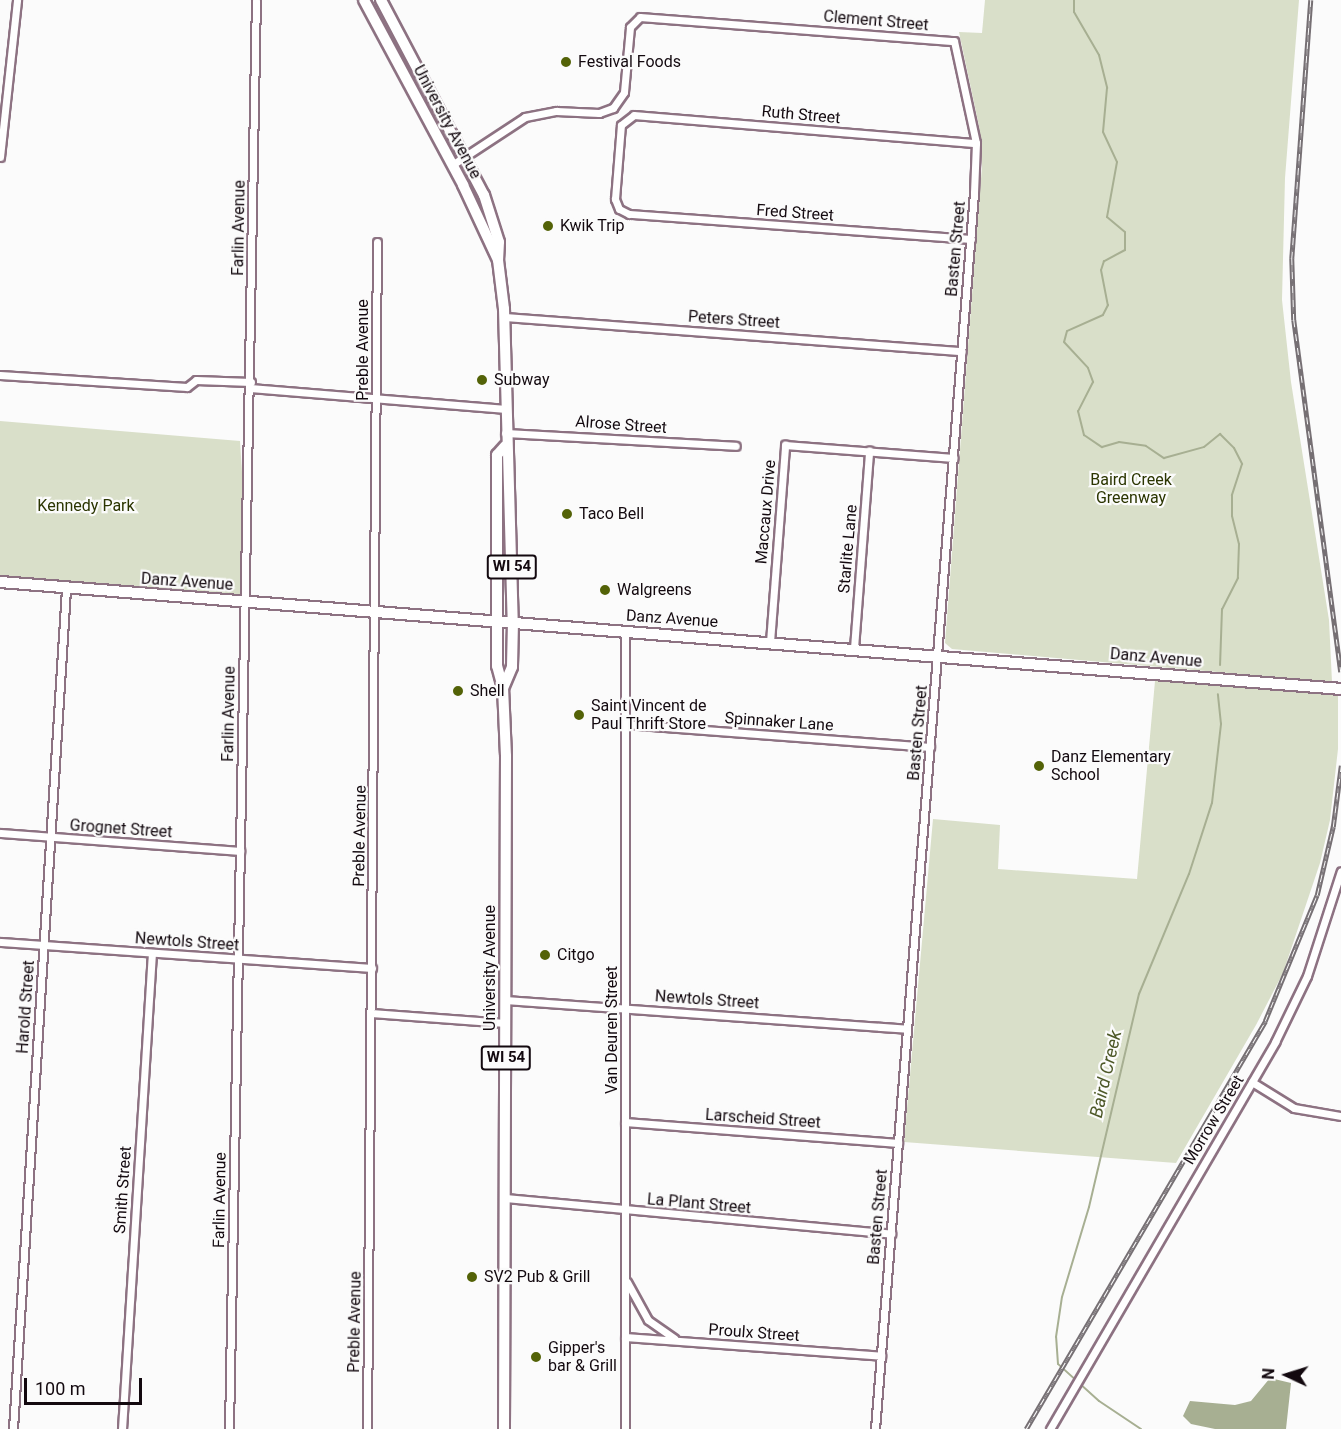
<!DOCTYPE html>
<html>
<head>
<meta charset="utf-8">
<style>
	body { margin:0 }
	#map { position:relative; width:1341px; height:1429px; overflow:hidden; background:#fbfbfb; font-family:Roboto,sans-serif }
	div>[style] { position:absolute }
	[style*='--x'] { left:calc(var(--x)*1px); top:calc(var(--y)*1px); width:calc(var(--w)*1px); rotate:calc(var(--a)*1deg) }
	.green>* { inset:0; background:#d9dfc9 }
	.water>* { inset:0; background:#a7af92 }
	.stream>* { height:2px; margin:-1px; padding:0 1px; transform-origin:1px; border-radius:1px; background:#a7af92 }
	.roads { filter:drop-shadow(2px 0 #8d7282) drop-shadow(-2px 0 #8d7282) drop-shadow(0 2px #8d7282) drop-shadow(0 -2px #8d7282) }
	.street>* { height:7px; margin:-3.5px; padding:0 3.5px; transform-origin:3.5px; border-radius:3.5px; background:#fff }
	.secondary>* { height:10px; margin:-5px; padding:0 5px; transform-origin:5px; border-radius:5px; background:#fff }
	.primary>* { height:10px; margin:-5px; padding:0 5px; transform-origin:5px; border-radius:5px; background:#fff }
	.rail>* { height:4.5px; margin-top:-2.25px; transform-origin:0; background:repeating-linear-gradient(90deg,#fbfbfb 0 7px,#767074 0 14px); box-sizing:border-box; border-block:2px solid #767074 }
	.dots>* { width:16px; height:16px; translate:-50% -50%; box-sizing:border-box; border:3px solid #fbfbfb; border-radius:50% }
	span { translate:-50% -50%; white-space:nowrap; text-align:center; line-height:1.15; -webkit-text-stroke:4.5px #fbfbfb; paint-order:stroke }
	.shield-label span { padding:2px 4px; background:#fbfbfb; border:2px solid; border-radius:4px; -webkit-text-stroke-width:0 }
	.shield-label { font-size:15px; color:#13090f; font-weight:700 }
	.street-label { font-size:16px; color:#13090f }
	.poi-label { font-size:16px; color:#13090f }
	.left { translate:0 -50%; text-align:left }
	.park-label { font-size:16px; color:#2b3501 }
	.water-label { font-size:18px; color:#4d5828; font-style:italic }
	.north { position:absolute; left:1257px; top:1345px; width:60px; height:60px; -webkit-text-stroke:4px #fbfbfb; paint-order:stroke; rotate:274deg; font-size:16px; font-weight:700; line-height:24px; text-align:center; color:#13090f }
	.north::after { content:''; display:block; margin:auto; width:21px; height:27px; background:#13090f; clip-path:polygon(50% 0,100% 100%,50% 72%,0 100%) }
	.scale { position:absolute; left:24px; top:1378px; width:118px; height:27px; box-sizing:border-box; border:3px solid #13090f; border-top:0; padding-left:8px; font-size:18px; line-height:21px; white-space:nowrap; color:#13090f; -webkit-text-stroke:4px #fbfbfb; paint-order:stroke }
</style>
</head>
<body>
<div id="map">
	<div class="green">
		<div style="clip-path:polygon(985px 0,1299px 0,1285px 178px,1282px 300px,1291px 382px,1329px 620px,1332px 682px,952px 649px,945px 643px,982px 166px,979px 126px,959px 32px,982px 33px)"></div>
		<div style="clip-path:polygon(0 421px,240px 441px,243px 488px,241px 595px,0 578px)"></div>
		<div style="clip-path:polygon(1165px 679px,1338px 695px,1338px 749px,1330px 820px,1320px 863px,1283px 973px,1256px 1025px,1176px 1163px,904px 1142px,933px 819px,1000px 825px,998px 869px,1137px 879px,1155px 681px)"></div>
	</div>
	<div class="water">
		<div style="clip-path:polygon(1270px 1378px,1291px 1383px,1286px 1429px,1215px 1429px,1191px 1424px,1183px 1416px,1190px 1401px,1235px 1405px,1251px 1401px)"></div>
	</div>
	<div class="stream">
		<div style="--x:1074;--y:0;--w:12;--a:90"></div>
		<div style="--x:1074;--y:12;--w:50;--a:59.8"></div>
		<div style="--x:1099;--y:55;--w:34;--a:76"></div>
		<div style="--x:1107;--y:88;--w:44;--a:95.2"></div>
		<div style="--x:1103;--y:132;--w:33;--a:65"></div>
		<div style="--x:1117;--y:162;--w:56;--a:100.3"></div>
		<div style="--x:1107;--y:217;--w:23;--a:40"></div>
		<div style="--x:1125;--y:232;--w:18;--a:90"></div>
		<div style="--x:1125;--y:250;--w:24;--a:152"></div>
		<div style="--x:1104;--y:261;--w:9;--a:108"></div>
		<div style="--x:1101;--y:270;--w:36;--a:79"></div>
		<div style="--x:1108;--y:305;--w:11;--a:117"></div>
		<div style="--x:1103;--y:315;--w:39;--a:156"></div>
		<div style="--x:1067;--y:331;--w:11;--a:105"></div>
		<div style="--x:1064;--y:342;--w:35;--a:47"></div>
		<div style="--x:1088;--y:368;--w:15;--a:70"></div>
		<div style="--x:1093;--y:382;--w:33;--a:117"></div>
		<div style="--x:1078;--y:411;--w:25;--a:76"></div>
		<div style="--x:1084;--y:435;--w:22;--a:34"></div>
		<div style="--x:1102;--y:447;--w:18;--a:-16"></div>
		<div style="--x:1119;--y:442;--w:27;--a:8"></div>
		<div style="--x:1146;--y:446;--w:22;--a:34"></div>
		<div style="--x:1164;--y:458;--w:41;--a:-15.4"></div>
		<div style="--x:1204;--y:447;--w:21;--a:-39"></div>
		<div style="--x:1220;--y:434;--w:20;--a:45"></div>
		<div style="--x:1234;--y:448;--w:18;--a:63"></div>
		<div style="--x:1242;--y:464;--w:33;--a:108"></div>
		<div style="--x:1232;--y:495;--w:21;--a:90"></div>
		<div style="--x:1232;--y:516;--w:29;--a:76"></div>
		<div style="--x:1239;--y:544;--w:34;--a:92"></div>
		<div style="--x:1238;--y:578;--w:35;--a:117"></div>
		<div style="--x:1222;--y:609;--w:56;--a:92"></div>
		<div style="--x:1141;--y:1429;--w:50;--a:-146.3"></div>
		<div style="--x:1099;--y:1401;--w:55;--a:-137.9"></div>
		<div style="--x:1058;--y:1364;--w:27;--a:-94"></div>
		<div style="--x:1056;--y:1337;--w:40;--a:-81.5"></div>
		<div style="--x:1062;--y:1297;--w:94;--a:-73.3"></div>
		<div style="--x:1089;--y:1207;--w:219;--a:-76.8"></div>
		<div style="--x:1139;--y:994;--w:130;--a:-67.4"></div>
		<div style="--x:1189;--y:874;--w:75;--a:-72.1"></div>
		<div style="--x:1212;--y:803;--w:80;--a:-83.5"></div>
		<div style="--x:1221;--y:724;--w:30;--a:-96"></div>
	</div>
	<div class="roads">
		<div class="street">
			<div style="--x:0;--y:157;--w:158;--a:-83.8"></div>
			<div style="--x:452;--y:165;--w:87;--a:-33.3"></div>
			<div style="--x:525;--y:117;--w:32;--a:-11"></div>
			<div style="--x:556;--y:111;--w:43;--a:2.7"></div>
			<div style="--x:599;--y:113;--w:15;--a:-20"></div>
			<div style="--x:613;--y:108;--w:19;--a:-55"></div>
			<div style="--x:624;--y:92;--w:65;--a:-84.7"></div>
			<div style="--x:630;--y:27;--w:14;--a:-45"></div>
			<div style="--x:640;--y:17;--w:315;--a:4.4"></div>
			<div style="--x:954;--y:41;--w:104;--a:77.8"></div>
			<div style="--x:976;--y:143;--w:50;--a:92.3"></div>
			<div style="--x:974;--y:193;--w:1240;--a:94.58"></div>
			<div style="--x:971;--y:239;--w:343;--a:-175.8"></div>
			<div style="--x:629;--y:214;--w:11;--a:-153"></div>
			<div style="--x:619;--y:209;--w:11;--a:-112"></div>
			<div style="--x:615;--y:199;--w:74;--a:-85.4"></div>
			<div style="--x:621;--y:125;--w:16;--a:-38"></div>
			<div style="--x:634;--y:115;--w:343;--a:4.7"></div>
			<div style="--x:505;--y:317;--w:458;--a:4.3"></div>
			<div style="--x:0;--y:375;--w:187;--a:3.7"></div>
			<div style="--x:187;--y:387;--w:11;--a:-38"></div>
			<div style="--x:196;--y:380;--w:55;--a:2.1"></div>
			<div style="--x:250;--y:388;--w:257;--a:4.7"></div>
			<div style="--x:505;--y:433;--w:231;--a:3.2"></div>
			<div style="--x:770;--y:642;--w:198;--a:-85.6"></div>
			<div style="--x:785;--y:445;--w:169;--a:4.4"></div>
			<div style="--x:854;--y:648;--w:198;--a:-85.6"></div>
			<div style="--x:625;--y:724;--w:306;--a:4.3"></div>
			<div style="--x:0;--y:833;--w:241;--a:4.3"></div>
			<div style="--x:0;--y:942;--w:373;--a:4"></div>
			<div style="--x:505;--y:1000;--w:403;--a:4.1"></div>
			<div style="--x:371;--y:1013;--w:135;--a:4.2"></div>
			<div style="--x:1252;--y:1082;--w:49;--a:31.8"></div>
			<div style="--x:1294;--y:1108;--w:48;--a:9.7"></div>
			<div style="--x:625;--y:1122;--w:274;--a:4.4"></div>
			<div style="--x:506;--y:1198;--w:387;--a:5.3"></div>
			<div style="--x:627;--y:1282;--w:43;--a:61.1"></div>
			<div style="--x:648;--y:1320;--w:32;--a:35"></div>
			<div style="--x:625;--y:1337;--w:257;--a:4.2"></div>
			<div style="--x:13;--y:1429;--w:843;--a:-86.39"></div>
			<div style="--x:122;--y:1429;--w:477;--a:-86.4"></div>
			<div style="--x:229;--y:1429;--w:1429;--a:-88.92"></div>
			<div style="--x:367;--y:1429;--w:1187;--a:-89.52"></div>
			<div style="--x:625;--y:1429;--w:798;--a:-90"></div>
			<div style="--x:1050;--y:1429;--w:448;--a:-59.8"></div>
			<div style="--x:1275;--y:1042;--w:73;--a:-64.1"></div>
			<div style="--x:1307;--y:976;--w:110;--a:-72.1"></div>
		</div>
		<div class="secondary">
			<div style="--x:0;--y:582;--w:1345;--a:4.56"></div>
		</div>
		<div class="primary">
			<div style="--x:364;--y:0;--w:210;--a:61.8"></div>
			<div style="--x:463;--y:185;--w:83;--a:65"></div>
			<div style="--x:498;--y:260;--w:49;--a:83"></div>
			<div style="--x:504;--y:309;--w:313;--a:88.4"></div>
			<div style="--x:513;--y:622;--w:45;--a:91.3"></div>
			<div style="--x:512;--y:667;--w:23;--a:113"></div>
			<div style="--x:381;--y:0;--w:221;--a:62.2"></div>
			<div style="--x:484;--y:195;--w:49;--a:72.3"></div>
			<div style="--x:499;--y:242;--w:18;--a:93"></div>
			<div style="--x:504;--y:1429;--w:673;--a:-89.83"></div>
			<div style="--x:506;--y:756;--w:68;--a:-92.5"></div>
			<div style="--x:503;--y:688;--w:23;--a:-105"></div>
			<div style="--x:497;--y:666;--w:211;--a:-90"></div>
			<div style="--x:497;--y:455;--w:12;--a:-48"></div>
		</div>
	</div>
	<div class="rail">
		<div style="--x:1311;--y:0;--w:259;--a:94.2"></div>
		<div style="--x:1292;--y:258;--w:62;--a:88.2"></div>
		<div style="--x:1294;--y:320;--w:355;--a:82.4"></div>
		<div style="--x:1026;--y:1429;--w:473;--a:-59.6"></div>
		<div style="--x:1265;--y:1021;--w:136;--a:-67.6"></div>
		<div style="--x:1317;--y:895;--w:70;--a:-76.8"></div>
		<div style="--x:1333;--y:827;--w:62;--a:-82.5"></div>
	</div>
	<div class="dots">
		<div style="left:566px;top:62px;background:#536207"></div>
		<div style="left:548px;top:226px;background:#536207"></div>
		<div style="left:482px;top:380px;background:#536207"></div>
		<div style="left:567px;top:514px;background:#536207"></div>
		<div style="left:605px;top:590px;background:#536207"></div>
		<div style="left:458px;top:691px;background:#536207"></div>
		<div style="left:579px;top:715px;background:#536207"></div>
		<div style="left:1039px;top:766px;background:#536207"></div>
		<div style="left:545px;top:955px;background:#536207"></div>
		<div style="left:472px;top:1277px;background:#536207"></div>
		<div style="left:536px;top:1357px;background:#536207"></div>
	</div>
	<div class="shield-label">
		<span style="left:512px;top:567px">WI 54</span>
		<span style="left:506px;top:1058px">WI 54</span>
	</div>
	<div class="street-label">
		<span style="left:876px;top:21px;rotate:5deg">Clement Street</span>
		<span style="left:801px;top:115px;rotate:5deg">Ruth Street</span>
		<span style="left:447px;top:122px;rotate:62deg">University Avenue</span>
		<span style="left:795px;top:213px;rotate:4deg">Fred Street</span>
		<span style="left:239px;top:228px;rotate:-89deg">Farlin Avenue</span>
		<span style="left:956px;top:249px;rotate:-85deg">Basten Street</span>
		<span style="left:734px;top:320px;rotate:4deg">Peters Street</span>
		<span style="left:363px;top:350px;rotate:-90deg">Preble Avenue</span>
		<span style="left:621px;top:425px;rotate:4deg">Alrose Street</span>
		<span style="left:766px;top:512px;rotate:-85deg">Maccaux Drive</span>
		<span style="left:848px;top:549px;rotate:-85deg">Starlite Lane</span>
		<span style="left:187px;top:582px;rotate:4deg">Danz Avenue</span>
		<span style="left:672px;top:619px;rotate:4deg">Danz Avenue</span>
		<span style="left:1156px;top:658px;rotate:5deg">Danz Avenue</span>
		<span style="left:229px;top:714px;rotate:-89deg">Farlin Avenue</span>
		<span style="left:779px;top:722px;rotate:4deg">Spinnaker Lane</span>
		<span style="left:918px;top:733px;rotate:-85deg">Basten Street</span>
		<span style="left:121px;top:829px;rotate:4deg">Grognet Street</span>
		<span style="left:360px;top:836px;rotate:-89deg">Preble Avenue</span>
		<span style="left:187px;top:942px;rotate:4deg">Newtols Street</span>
		<span style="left:490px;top:968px;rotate:-90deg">University Avenue</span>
		<span style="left:707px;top:1000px;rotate:4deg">Newtols Street</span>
		<span style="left:26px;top:1007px;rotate:-86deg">Harold Street</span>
		<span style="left:612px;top:1030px;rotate:-90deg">Van Deuren Street</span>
		<span style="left:763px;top:1119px;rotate:4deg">Larscheid Street</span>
		<span style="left:1214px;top:1120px;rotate:-59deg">Morrow Street</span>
		<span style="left:123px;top:1190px;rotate:-86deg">Smith Street</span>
		<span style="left:220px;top:1200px;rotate:-89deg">Farlin Avenue</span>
		<span style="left:699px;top:1204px;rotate:5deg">La Plant Street</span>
		<span style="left:878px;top:1217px;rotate:-85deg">Basten Street</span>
		<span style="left:355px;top:1322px;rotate:-89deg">Preble Avenue</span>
		<span style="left:754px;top:1333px;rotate:4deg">Proulx Street</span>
	</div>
	<div class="poi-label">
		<span class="left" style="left:578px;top:62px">Festival Foods</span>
		<span class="left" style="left:560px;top:226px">Kwik Trip</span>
		<span class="left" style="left:494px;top:380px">Subway</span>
		<span class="left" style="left:579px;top:514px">Taco Bell</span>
		<span class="left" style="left:617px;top:590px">Walgreens</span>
		<span class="left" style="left:470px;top:691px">Shell</span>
		<span class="left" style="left:591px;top:715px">Saint Vincent de<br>Paul Thrift Store</span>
		<span class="left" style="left:1051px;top:766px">Danz Elementary<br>School</span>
		<span class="left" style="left:557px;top:955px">Citgo</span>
		<span class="left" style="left:484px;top:1277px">SV2 Pub &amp; Grill</span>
		<span class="left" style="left:548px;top:1357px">Gipper's<br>bar &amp; Grill</span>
	</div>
	<div class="park-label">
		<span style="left:1131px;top:489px">Baird Creek<br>Greenway</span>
		<span style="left:86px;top:506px">Kennedy Park</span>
	</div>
	<div class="water-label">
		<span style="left:1106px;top:1074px;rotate:-77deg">Baird Creek</span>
	</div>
	<div class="north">N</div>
	<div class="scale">100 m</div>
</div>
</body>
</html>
